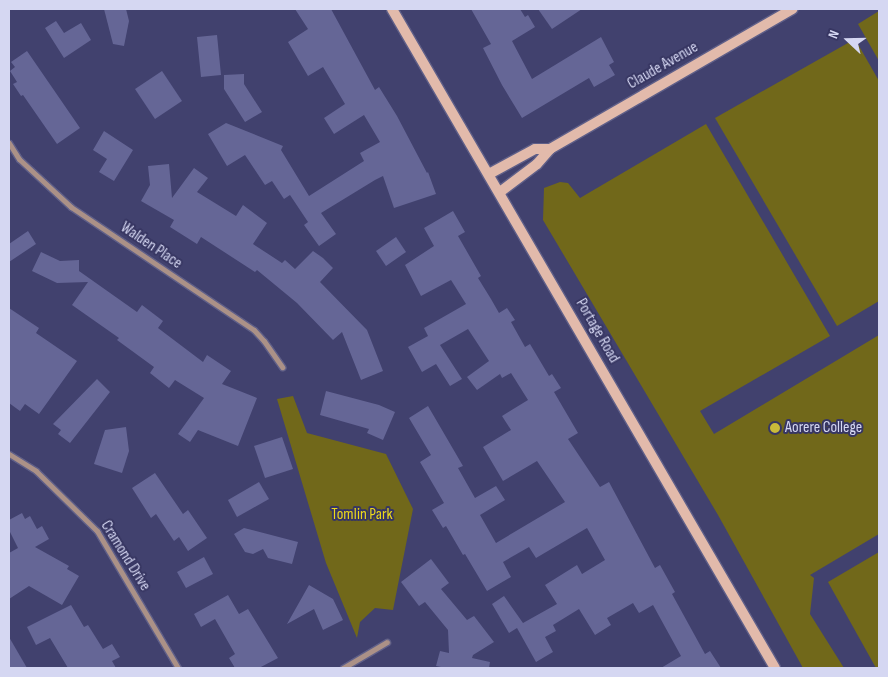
<!DOCTYPE html>
<html>
<head>
<meta charset="utf-8">
<style>
	body { margin:0 }
	#map { position:relative; width:888px; height:677px; overflow:hidden; background:#41416e; font-family:"Sofia Sans Condensed",sans-serif }
	div>[style] { position:absolute }
	[style*='--x'] { left:calc(var(--x)*1px); top:calc(var(--y)*1px); width:calc(var(--w)*1px); rotate:calc(var(--a)*1deg) }
	.green>* { inset:0; background:#71681a }
	.building>* { inset:0; background:#656696 }
	.roads { filter:drop-shadow(1px 0 #5f5f88) drop-shadow(-1px 0 #5f5f88) drop-shadow(0 1px #5f5f88) drop-shadow(0 -1px #5f5f88) }
	.street>* { height:5px; margin:-2.5px; padding:0 2.5px; transform-origin:2.5px; border-radius:2.5px; background:#ab9187 }
	.secondary>* { height:10px; margin:-5px; padding:0 5px; transform-origin:5px; border-radius:5px; background:#e2baab }
	.dots>* { width:14px; height:14px; translate:-50% -50%; box-sizing:border-box; border:2px solid #373662; border-radius:50% }
	span { translate:-50% -50%; white-space:nowrap; text-align:center; line-height:1.15; -webkit-text-stroke:4px #373662; paint-order:stroke }
	.street-label { font-size:16px; color:#d5d7f2 }
	.poi-label { font-size:16px; color:#d5d7f2 }
	.left { translate:0 -50%; text-align:left }
	.park-label { font-size:16px; color:#edd919 }
	.frame { position:absolute; inset:0; border:10px solid #d5d7f2; pointer-events:none }
	.north { position:absolute; left:823px; top:15px; width:50px; height:50px; -webkit-text-stroke:4px #373662; paint-order:stroke; rotate:291deg; font-size:14px; font-weight:700; line-height:20px; text-align:center; color:#d5d7f2 }
	.north::after { content:''; display:block; margin:auto; width:18px; height:22px; background:#d5d7f2; clip-path:polygon(50% 0,100% 100%,50% 72%,0 100%) }
</style>
</head>
<body>
<div id="map">
	<div class="green">
		<div style="clip-path:polygon(879px 11px,879px 61px,858px 24px)"></div>
		<div style="clip-path:polygon(855px 39px,879px 81px,879px 301px,837px 326px,715px 118px)"></div>
		<div style="clip-path:polygon(706px 124px,830px 336px,700px 411px,714px 434px,879px 335px,879px 534px,810px 575px,814px 578px,810px 614px,844px 668px,803px 668px,718px 515px,543px 220px,544px 188px,560px 182px,568px 183px,580px 198px)"></div>
		<div style="clip-path:polygon(293px 396px,307px 433px,386px 454px,413px 509px,393px 610px,375px 608px,360px 622px,357px 638px,326px 563px,277px 399px)"></div>
		<div style="clip-path:polygon(879px 552px,879px 668px,876px 668px,828px 582px)"></div>
	</div>
	<div class="building">
		<div style="clip-path:polygon(104px 9px,126px 9px,129px 21px,124px 46px,113px 44px)"></div>
		<div style="clip-path:polygon(295px 9px,331px 9px,375px 90px,379px 87px,397px 116px,427px 173px,428px 172px,436px 194px,394px 208px,383px 176px,375px 180px,321px 213px,336px 234px,319px 246px,304px 225px,308px 222px,290px 195px,284px 199px,272px 181px,265px 185px,245px 155px,227px 166px,208px 134px,226px 123px,283px 146px,281px 150px,309px 196px,364px 161px,360px 153px,380px 142px,364px 115px,334px 134px,324px 118px,345px 104px,323px 67px,308px 76px,288px 42px,308px 29px)"></div>
		<div style="clip-path:polygon(471px 9px,520px 9px,525px 17px,528px 15px,535px 27px,512px 41px,532px 79px,601px 37px,614px 62px,609px 65px,615px 75px,594px 87px,589px 78px,522px 118px,502px 85px,483px 48px,491px 44px)"></div>
		<div style="clip-path:polygon(538px 9px,582px 9px,552px 29px)"></div>
		<div style="clip-path:polygon(56px 21px,64px 33px,81px 23px,91px 40px,64px 58px,45px 28px)"></div>
		<div style="clip-path:polygon(217px 35px,221px 75px,201px 77px,197px 37px)"></div>
		<div style="clip-path:polygon(27px 51px,80px 128px,57px 144px,23px 95px,21px 96px,13px 84px,17px 82px,10px 71px,15px 67px,11px 62px)"></div>
		<div style="clip-path:polygon(162px 71px,182px 101px,155px 119px,135px 89px)"></div>
		<div style="clip-path:polygon(244px 74px,244px 84px,262px 112px,245px 122px,224px 89px,224px 75px)"></div>
		<div style="clip-path:polygon(104px 131px,133px 150px,114px 181px,99px 172px,107px 159px,93px 150px)"></div>
		<div style="clip-path:polygon(169px 164px,172px 198px,194px 168px,208px 178px,197px 192px,236px 216px,243px 205px,267px 223px,253px 244px,282px 263px,285px 260px,295px 269px,313px 251px,323px 258px,333px 268px,320px 282px,367px 330px,383px 371px,361px 380px,342px 332px,333px 340px,297px 303px,257px 270px,255px 272px,201px 237px,197px 244px,170px 227px,174px 220px,141px 201px,150px 185px,148px 166px)"></div>
		<div style="clip-path:polygon(453px 211px,465px 232px,458px 236px,481px 276px,478px 278px,491px 299px,499px 313px,507px 308px,515px 320px,511px 322px,525px 347px,530px 344px,549px 376px,552px 374px,561px 388px,554px 392px,578px 433px,568px 439px,600px 487px,609px 482px,655px 568px,660px 565px,675px 592px,672px 594px,705px 654px,710px 651px,721px 668px,661px 668px,681px 656px,653px 605px,639px 613px,633px 603px,607px 618px,611px 625px,595px 635px,579px 609px,553px 625px,556px 631px,545px 637px,553px 652px,536px 662px,517px 628px,509px 633px,492px 604px,504px 596px,523px 623px,557px 604px,545px 585px,577px 565px,582px 574px,605px 560px,587px 528px,536px 558px,529px 547px,503px 562px,511px 577px,487px 591px,465px 554px,463px 555px,446px 526px,443px 528px,432px 510px,444px 503px,420px 462px,431px 455px,409px 418px,428px 406px,463px 466px,458px 468px,475px 498px,496px 486px,505px 500px,480px 515px,496px 543px,565px 502px,537px 461px,503px 481px,483px 447px,511px 430px,502px 416px,528px 400px,511px 373px,502px 378px,500px 374px,477px 390px,467px 377px,489px 361px,468px 329px,440px 345px,462px 379px,450px 386px,436px 364px,422px 372px,408px 347px,428px 336px,424px 328px,466px 304px,451px 280px,421px 296px,405px 265px,434px 246px,424px 228px)"></div>
		<div style="clip-path:polygon(28px 231px,36px 244px,9px 262px,9px 244px)"></div>
		<div style="clip-path:polygon(396px 237px,406px 252px,386px 266px,376px 251px)"></div>
		<div style="clip-path:polygon(41px 252px,60px 261px,79px 260px,79px 271px,137px 312px,142px 305px,163px 321px,158px 328px,203px 362px,207px 355px,231px 371px,222px 384px,257px 398px,238px 446px,198px 430px,190px 442px,178px 434px,204px 398px,175px 380px,169px 388px,150px 373px,154px 367px,117px 340px,119px 338px,72px 305px,88px 282px,57px 283px,32px 271px)"></div>
		<div style="clip-path:polygon(9px 308px,39px 328px,36px 333px,77px 361px,39px 414px,25px 404px,20px 411px,9px 403px)"></div>
		<div style="clip-path:polygon(97px 379px,110px 392px,70px 443px,58px 434px,61px 430px,53px 424px)"></div>
		<div style="clip-path:polygon(326px 391px,379px 405px,395px 412px,383px 440px,367px 433px,369px 429px,320px 415px)"></div>
		<div style="clip-path:polygon(126px 427px,129px 451px,122px 473px,94px 464px,105px 430px)"></div>
		<div style="clip-path:polygon(282px 437px,293px 469px,265px 478px,254px 446px)"></div>
		<div style="clip-path:polygon(155px 473px,183px 514px,188px 510px,207px 538px,188px 551px,179px 537px,174px 541px,156px 514px,151px 518px,132px 488px)"></div>
		<div style="clip-path:polygon(259px 482px,269px 499px,237px 517px,228px 500px)"></div>
		<div style="clip-path:polygon(22px 513px,25px 519px,30px 516px,37px 529px,42px 526px,49px 539px,35px 547px,69px 566px,67px 569px,79px 576px,62px 605px,29px 586px,9px 599px,9px 553px,18px 548px,9px 530px,9px 520px)"></div>
		<div style="clip-path:polygon(244px 528px,298px 542px,292px 564px,268px 558px,263px 549px,253px 554px,245px 552px,234px 534px)"></div>
		<div style="clip-path:polygon(204px 557px,213px 574px,186px 588px,177px 572px)"></div>
		<div style="clip-path:polygon(431px 559px,449px 583px,441px 589px,467px 620px,474px 616px,494px 642px,473px 655px,472px 658px,490px 662px,489px 668px,446px 668px,436px 666px,440px 651px,449px 653px,448px 630px,425px 602px,419px 606px,401px 582px)"></div>
		<div style="clip-path:polygon(309px 585px,333px 599px,343px 620px,323px 630px,314px 609px,287px 624px)"></div>
		<div style="clip-path:polygon(228px 595px,239px 614px,248px 609px,278px 658px,259px 668px,235px 668px,229px 658px,235px 654px,215px 619px,201px 627px,194px 614px)"></div>
		<div style="clip-path:polygon(71px 605px,84px 627px,88px 625px,103px 649px,112px 644px,120px 657px,112px 661px,116px 668px,68px 668px,50px 638px,36px 645px,27px 627px)"></div>
		<div style="clip-path:polygon(9px 637px,27px 668px,9px 668px)"></div>
	</div>
	<div class="roads">
		<div class="street">
			<div style="--x:9;--y:143;--w:19;--a:58"></div>
			<div style="--x:19;--y:159;--w:71;--a:42.7"></div>
			<div style="--x:71;--y:207;--w:220;--a:33.9"></div>
			<div style="--x:254;--y:330;--w:15;--a:48"></div>
			<div style="--x:264;--y:341;--w:32;--a:55"></div>
			<div style="--x:9;--y:454;--w:32;--a:32"></div>
			<div style="--x:36;--y:471;--w:86;--a:44.5"></div>
			<div style="--x:97;--y:531;--w:159;--a:59.4"></div>
			<div style="--x:343;--y:668;--w:51;--a:-30.6"></div>
		</div>
		<div class="secondary">
			<div style="--x:392;--y:9;--w:762;--a:59.84"></div>
			<div style="--x:489;--y:174;--w:52;--a:-28.5"></div>
			<div style="--x:535;--y:149;--w:15;--a:0"></div>
			<div style="--x:500;--y:192;--w:46;--a:-37.1"></div>
			<div style="--x:537;--y:164;--w:20;--a:-49"></div>
			<div style="--x:550;--y:149;--w:280;--a:-30"></div>
		</div>
	</div>
	<div class="dots">
		<div style="left:775px;top:428px;background:#c9ba3a"></div>
	</div>
	<div class="street-label">
		<span style="left:663px;top:66px;rotate:-30deg">Claude Avenue</span>
		<span style="left:151px;top:246px;rotate:34deg">Walden Place</span>
		<span style="left:597px;top:331px;rotate:60deg">Portage Road</span>
		<span style="left:125px;top:556px;rotate:58deg">Cramond Drive</span>
	</div>
	<div class="poi-label">
		<span class="left" style="left:785px;top:428px">Aorere College</span>
	</div>
	<div class="park-label">
		<span style="left:362px;top:515px">Tomlin Park</span>
	</div>
	<div class="frame"></div>
	<div class="north">N</div>
</div>
</body>
</html>
